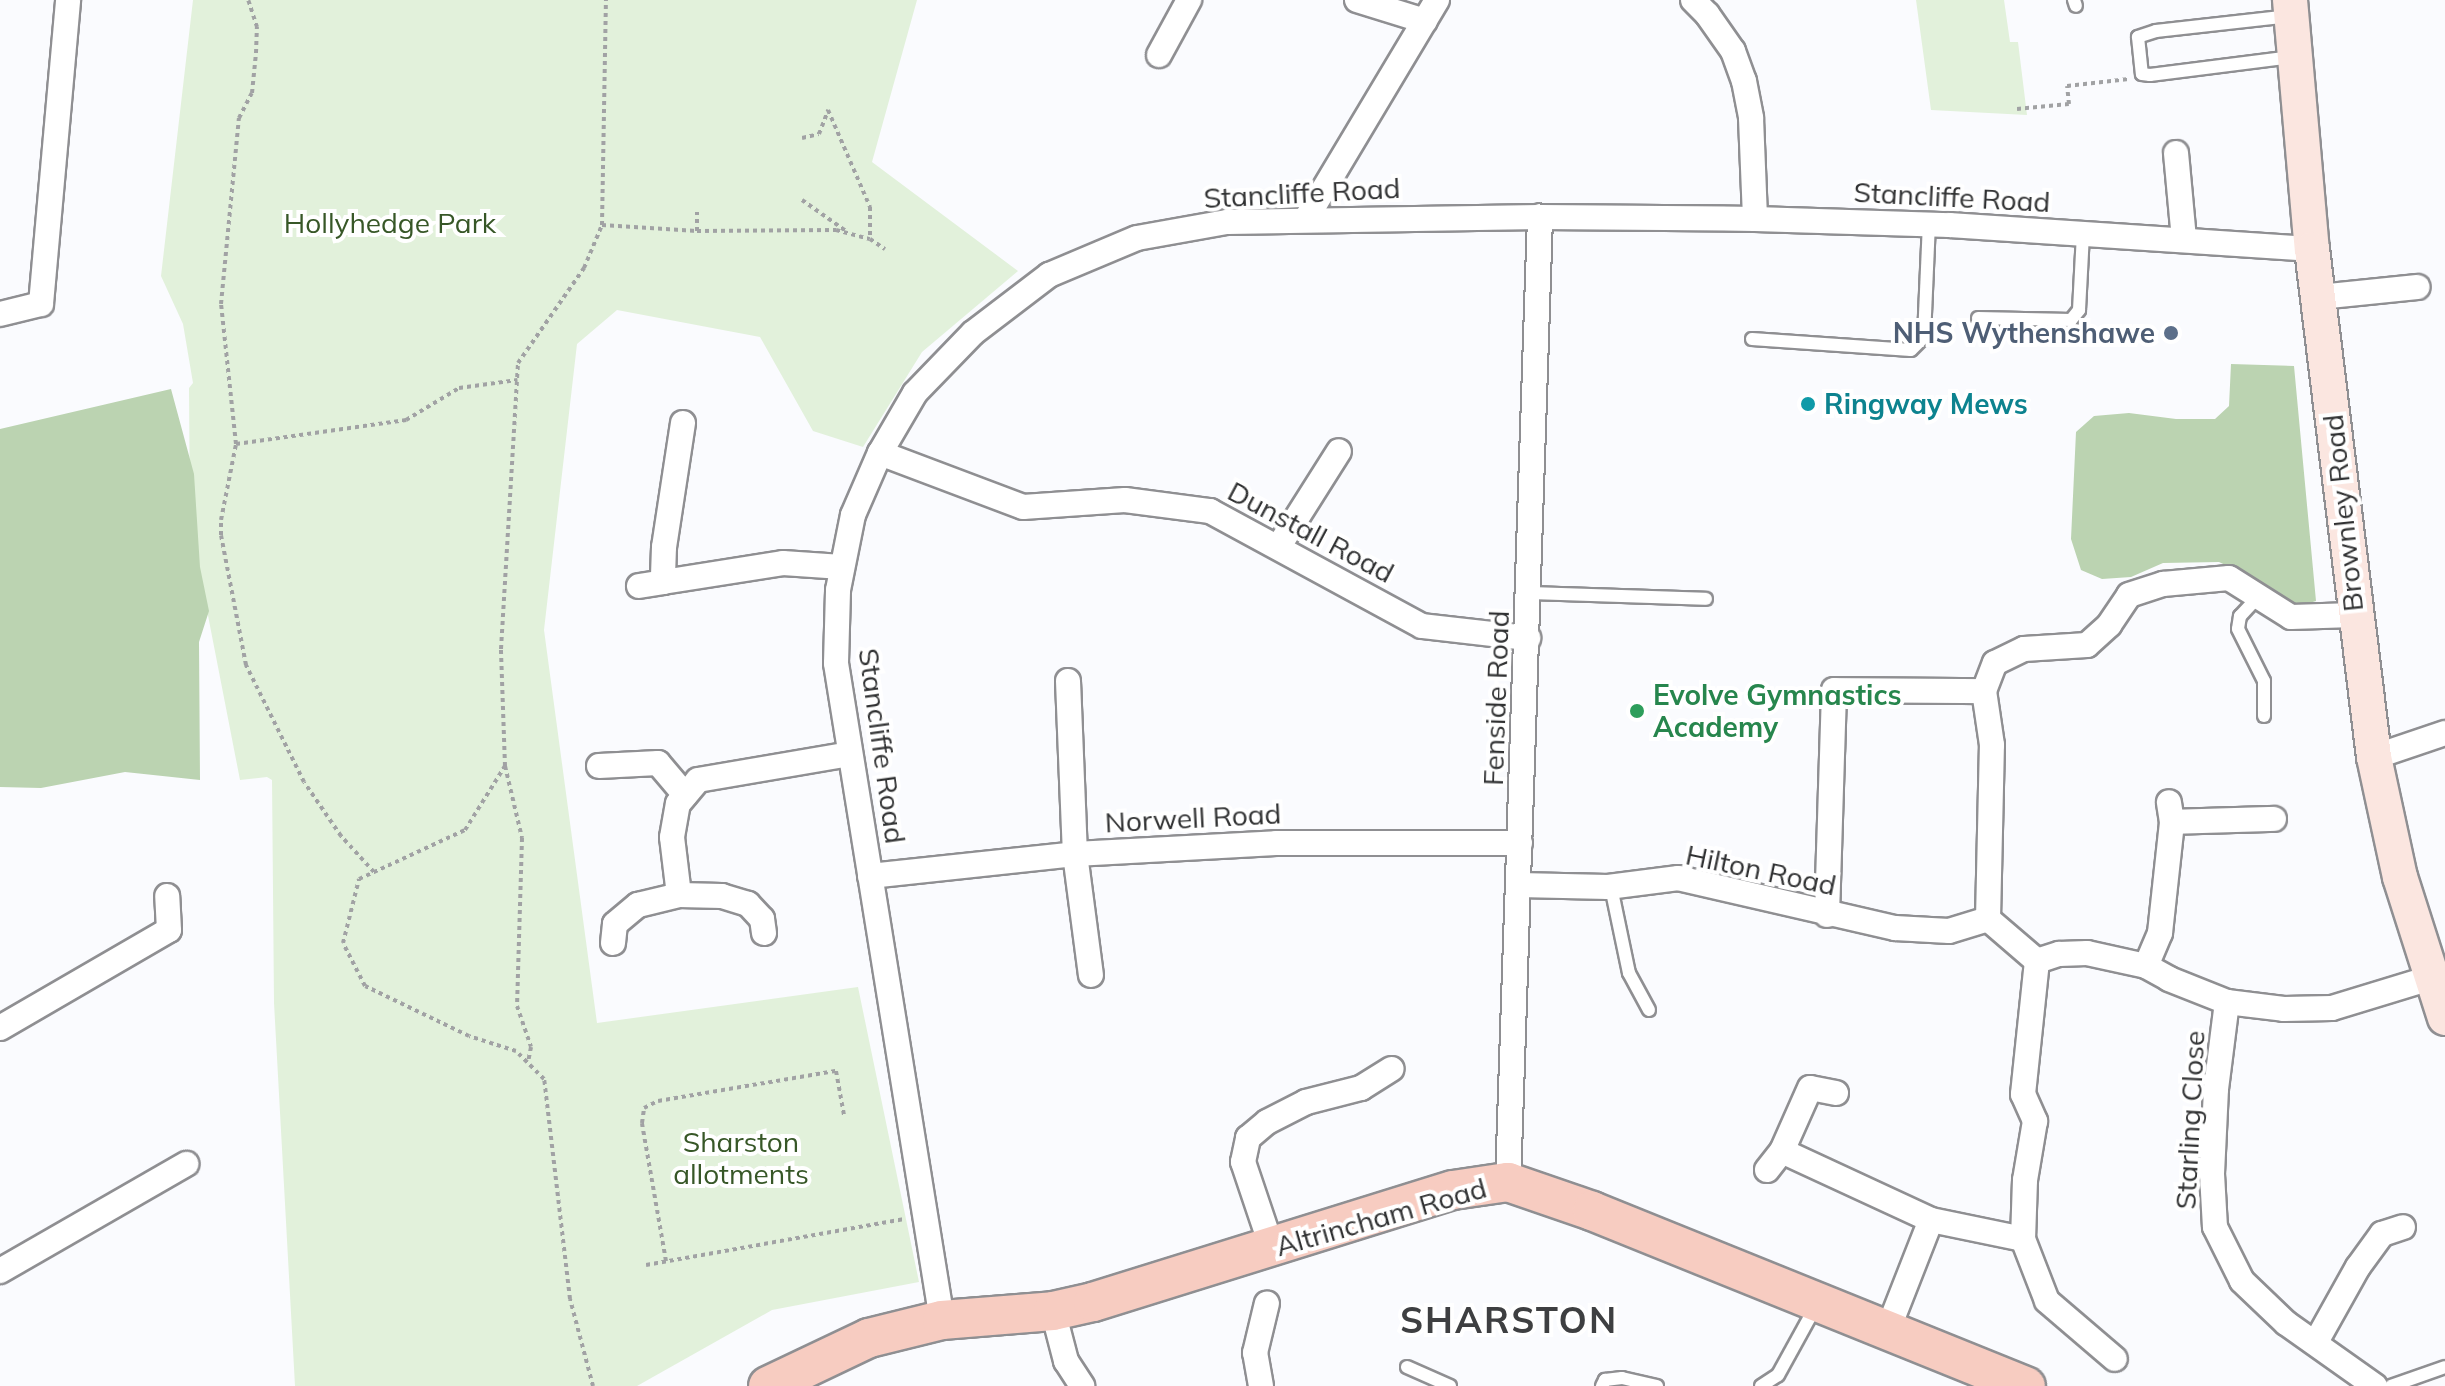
<!DOCTYPE html>
<html>
<head>
<meta charset="utf-8">
<style>
	body { margin:0 }
	#map { position:relative; width:2445px; height:1386px; overflow:hidden; background:#fafbfe; font-family:Mulish,sans-serif }
	div>[style] { position:absolute }
	[style*='--x'] { left:calc(var(--x)*1px); top:calc(var(--y)*1px); width:calc(var(--w)*1px); rotate:calc(var(--a)*1deg) }
	.green>* { inset:0; background:#e2f1db }
	.forest>* { inset:0; background:#bbd3b1 }
	.path>* { height:4px; margin-top:-2px; transform-origin:0; background:repeating-linear-gradient(90deg,#a1a2a4 0 4px,transparent 0 8px) }
	.roads { filter:drop-shadow(2px 0 #8f8f92) drop-shadow(-2px 0 #8f8f92) drop-shadow(0 2px #8f8f92) drop-shadow(0 -2px #8f8f92) }
	.lane>* { height:12px; margin:-6px; padding:0 6px; transform-origin:6px; border-radius:6px; background:#fff }
	.street>* { height:24px; margin:-12px; padding:0 12px; transform-origin:12px; border-radius:12px; background:#fff }
	.secondary>* { height:34px; margin:-17px; padding:0 17px; transform-origin:17px; border-radius:17px; background:#fbe6e0 }
	.primary>* { height:38px; margin:-19px; padding:0 19px; transform-origin:19px; border-radius:19px; background:#f7ccc1 }
	.dots>* { width:22px; height:22px; translate:-50% -50%; box-sizing:border-box; border:4px solid #fff; border-radius:50% }
	span { translate:-50% -50%; white-space:nowrap; text-align:center; line-height:1.15; -webkit-text-stroke:8px #fff; paint-order:stroke }
	.street-label { font-size:28px; color:#303132 }
	.park-label { font-size:28px; color:#375727 }
	.service-label { font-size:28px; color:#4e5e75; font-weight:700 }
	.right { translate:-100% -50%; text-align:right }
	.culture-label { font-size:28px; color:#0d838f; font-weight:700 }
	.left { translate:0 -50%; text-align:left }
	.leisure-label { font-size:28px; color:#27864d; font-weight:700 }
	.district-label { font-size:36px; color:#3e3f41; font-weight:700; letter-spacing:2px }
</style>
</head>
<body>
<div id="map">
	<div class="green">
		<div style="clip-path:polygon(193px 0,917px 0,872px 162px,1018px 271px,922px 352px,863px 447px,813px 431px,760px 337px,617px 310px,577px 344px,544px 630px,597px 1023px,858px 987px,919px 1282px,772px 1310px,637px 1386px,295px 1386px,274px 1003px,272px 780px,267px 777px,240px 780px,190px 523px,189px 388px,193px 383px,183px 324px,161px 276px)"></div>
		<div style="clip-path:polygon(1916px 0,2004px 0,2010px 42px,2018px 42px,2027px 115px,1931px 110px)"></div>
	</div>
	<div class="forest">
		<div style="clip-path:polygon(2231px 364px,2294px 366px,2316px 601px,2293px 608px,2275px 601px,2251px 577px,2219px 562px,2163px 563px,2131px 577px,2102px 579px,2081px 570px,2071px 539px,2076px 432px,2094px 416px,2129px 413px,2176px 419px,2215px 419px,2229px 406px)"></div>
		<div style="clip-path:polygon(171px 389px,194px 474px,200px 567px,209px 611px,199px 642px,200px 780px,125px 772px,41px 788px,0 787px,0 429px)"></div>
	</div>
	<div class="path">
		<div style="--x:2017;--y:109;--w:52;--a:-5.5"></div>
		<div style="--x:2069;--y:104;--w:18;--a:-96"></div>
		<div style="--x:2067;--y:86;--w:62;--a:-6.4"></div>
		<div style="--x:802;--y:138;--w:17;--a:-13"></div>
		<div style="--x:819;--y:134;--w:26;--a:-69"></div>
		<div style="--x:828;--y:110;--w:106;--a:66.6"></div>
		<div style="--x:870;--y:207;--w:32;--a:90"></div>
		<div style="--x:870;--y:239;--w:18;--a:34"></div>
		<div style="--x:802;--y:200;--w:54;--a:35.2"></div>
		<div style="--x:602;--y:225;--w:95;--a:3.6"></div>
		<div style="--x:697;--y:231;--w:139;--a:-0.4"></div>
		<div style="--x:836;--y:230;--w:35;--a:15"></div>
		<div style="--x:697;--y:231;--w:19;--a:-90"></div>
		<div style="--x:236;--y:444;--w:141;--a:-96.1"></div>
		<div style="--x:221;--y:304;--w:187;--a:-84.5"></div>
		<div style="--x:239;--y:118;--w:28;--a:-63"></div>
		<div style="--x:252;--y:93;--w:40;--a:-84.3"></div>
		<div style="--x:256;--y:53;--w:26;--a:-88"></div>
		<div style="--x:257;--y:27;--w:28;--a:-108"></div>
		<div style="--x:505;--y:766;--w:74;--a:76.7"></div>
		<div style="--x:522;--y:838;--w:168;--a:91.7"></div>
		<div style="--x:517;--y:1006;--w:43;--a:71.1"></div>
		<div style="--x:531;--y:1047;--w:15;--a:101"></div>
		<div style="--x:374;--y:872;--w:49;--a:-132.5"></div>
		<div style="--x:341;--y:836;--w:65;--a:-124.4"></div>
		<div style="--x:304;--y:782;--w:131;--a:-116.4"></div>
		<div style="--x:246;--y:665;--w:132;--a:-100.9"></div>
		<div style="--x:221;--y:535;--w:15;--a:-90"></div>
		<div style="--x:221;--y:520;--w:77;--a:-78.8"></div>
		<div style="--x:236;--y:444;--w:172;--a:-8"></div>
		<div style="--x:406;--y:420;--w:62;--a:-31.1"></div>
		<div style="--x:459;--y:388;--w:59;--a:-7.9"></div>
		<div style="--x:666;--y:1261;--w:140;--a:-99.9"></div>
		<div style="--x:642;--y:1123;--w:15;--a:-82"></div>
		<div style="--x:644;--y:1108;--w:16;--a:-27"></div>
		<div style="--x:658;--y:1101;--w:181;--a:-9.6"></div>
		<div style="--x:836;--y:1071;--w:45;--a:79.7"></div>
		<div style="--x:646;--y:1265;--w:261;--a:-10.1"></div>
		<div style="--x:593;--y:1386;--w:90;--a:-104.8"></div>
		<div style="--x:570;--y:1299;--w:222;--a:-96.7"></div>
		<div style="--x:544;--y:1079;--w:40;--a:-135"></div>
		<div style="--x:516;--y:1051;--w:49;--a:-162.3"></div>
		<div style="--x:469;--y:1036;--w:115;--a:-154.3"></div>
		<div style="--x:365;--y:986;--w:48;--a:-117.1"></div>
		<div style="--x:343;--y:943;--w:66;--a:-76"></div>
		<div style="--x:359;--y:879;--w:117;--a:-24.8"></div>
		<div style="--x:465;--y:830;--w:75;--a:-58"></div>
		<div style="--x:505;--y:766;--w:117;--a:-92"></div>
		<div style="--x:501;--y:649;--w:287;--a:-86.6"></div>
		<div style="--x:518;--y:363;--w:116;--a:-55.2"></div>
		<div style="--x:584;--y:268;--w:47;--a:-67.3"></div>
		<div style="--x:602;--y:225;--w:225;--a:-89"></div>
	</div>
	<div class="roads">
		<div class="lane">
			<div style="--x:2074;--y:0;--w:6;--a:72"></div>
			<div style="--x:2290;--y:16;--w:135;--a:173.6"></div>
			<div style="--x:2156;--y:31;--w:19;--a:162"></div>
			<div style="--x:2138;--y:37;--w:37;--a:84"></div>
			<div style="--x:2142;--y:74;--w:8;--a:7"></div>
			<div style="--x:2150;--y:75;--w:143;--a:-7.2"></div>
			<div style="--x:1978;--y:318;--w:93;--a:1.2"></div>
			<div style="--x:2071;--y:320;--w:13;--a:-51"></div>
			<div style="--x:2079;--y:310;--w:77;--a:-87"></div>
			<div style="--x:1752;--y:339;--w:159;--a:4"></div>
			<div style="--x:1911;--y:350;--w:18;--a:-45"></div>
			<div style="--x:1924;--y:337;--w:113;--a:-87.5"></div>
			<div style="--x:1529;--y:593;--w:177;--a:1.9"></div>
			<div style="--x:2257;--y:598;--w:25;--a:133"></div>
			<div style="--x:2240;--y:616;--w:13;--a:99"></div>
			<div style="--x:2238;--y:629;--w:58;--a:63.4"></div>
			<div style="--x:2264;--y:681;--w:35;--a:90"></div>
			<div style="--x:1611;--y:887;--w:88;--a:78.2"></div>
			<div style="--x:1629;--y:973;--w:42;--a:61.6"></div>
			<div style="--x:1407;--y:1367;--w:47;--a:23.8"></div>
			<div style="--x:1602;--y:1386;--w:7;--a:-63"></div>
			<div style="--x:1605;--y:1380;--w:17;--a:-7"></div>
			<div style="--x:1622;--y:1378;--w:36;--a:13"></div>
			<div style="--x:1761;--y:1386;--w:20;--a:-33"></div>
			<div style="--x:1778;--y:1375;--w:79;--a:-61.2"></div>
			<div style="--x:2391;--y:1386;--w:57;--a:-19.4"></div>
		</div>
		<div class="street">
			<div style="--x:1357;--y:0;--w:71;--a:17.2"></div>
			<div style="--x:1693;--y:0;--w:20;--a:45"></div>
			<div style="--x:1707;--y:14;--w:45;--a:54.9"></div>
			<div style="--x:1733;--y:51;--w:32;--a:70"></div>
			<div style="--x:1744;--y:81;--w:38;--a:79"></div>
			<div style="--x:1751;--y:118;--w:101;--a:87.7"></div>
			<div style="--x:1159;--y:55;--w:63;--a:-61.4"></div>
			<div style="--x:2176;--y:153;--w:86;--a:84.7"></div>
			<div style="--x:1306;--y:219;--w:255;--a:-59.1"></div>
			<div style="--x:2319;--y:297;--w:99;--a:-5.8"></div>
			<div style="--x:0;--y:314;--w:42;--a:-13.7"></div>
			<div style="--x:41;--y:304;--w:305;--a:-84.9"></div>
			<div style="--x:683;--y:423;--w:125;--a:98.7"></div>
			<div style="--x:664;--y:547;--w:35;--a:92"></div>
			<div style="--x:663;--y:582;--w:121;--a:-9"></div>
			<div style="--x:783;--y:563;--w:59;--a:3.9"></div>
			<div style="--x:880;--y:453;--w:153;--a:20.7"></div>
			<div style="--x:1023;--y:507;--w:102;--a:-3.9"></div>
			<div style="--x:1125;--y:500;--w:86;--a:7.4"></div>
			<div style="--x:1210;--y:511;--w:241;--a:28.5"></div>
			<div style="--x:1422;--y:626;--w:107;--a:6.5"></div>
			<div style="--x:1279;--y:546;--w:112;--a:-57.7"></div>
			<div style="--x:639;--y:586;--w:24;--a:-9"></div>
			<div style="--x:1068;--y:681;--w:173;--a:87.7"></div>
			<div style="--x:1075;--y:854;--w:122;--a:82.5"></div>
			<div style="--x:2374;--y:757;--w:75;--a:-18.7"></div>
			<div style="--x:599;--y:766;--w:59;--a:-2.9"></div>
			<div style="--x:658;--y:763;--w:42;--a:49.8"></div>
			<div style="--x:2172;--y:822;--w:102;--a:-1.7"></div>
			<div style="--x:870;--y:876;--w:206;--a:-6.1"></div>
			<div style="--x:1075;--y:854;--w:201;--a:-3.1"></div>
			<div style="--x:1276;--y:843;--w:244;--a:0"></div>
			<div style="--x:1519;--y:885;--w:89;--a:1.3"></div>
			<div style="--x:1608;--y:887;--w:71;--a:-7.3"></div>
			<div style="--x:1678;--y:878;--w:223;--a:13"></div>
			<div style="--x:1895;--y:928;--w:54;--a:3.2"></div>
			<div style="--x:1949;--y:931;--w:41;--a:-17.1"></div>
			<div style="--x:1827;--y:915;--w:225;--a:-88.2"></div>
			<div style="--x:1834;--y:690;--w:150;--a:0.4"></div>
			<div style="--x:1988;--y:919;--w:174;--a:-88.7"></div>
			<div style="--x:1992;--y:745;--w:55;--a:-98.4"></div>
			<div style="--x:1984;--y:691;--w:30;--a:-69"></div>
			<div style="--x:1995;--y:663;--w:32;--a:-26"></div>
			<div style="--x:2024;--y:649;--w:63;--a:-3.6"></div>
			<div style="--x:2087;--y:645;--w:30;--a:-42"></div>
			<div style="--x:2109;--y:625;--w:36;--a:-56"></div>
			<div style="--x:2129;--y:595;--w:36;--a:-18"></div>
			<div style="--x:2163;--y:584;--w:66;--a:-5.2"></div>
			<div style="--x:2229;--y:578;--w:73;--a:32.2"></div>
			<div style="--x:2291;--y:617;--w:63;--a:-1.8"></div>
			<div style="--x:1988;--y:919;--w:65;--a:40.6"></div>
			<div style="--x:2037;--y:961;--w:23;--a:-18"></div>
			<div style="--x:2059;--y:954;--w:28;--a:-2"></div>
			<div style="--x:2087;--y:953;--w:60;--a:12.4"></div>
			<div style="--x:2146;--y:966;--w:26;--a:29"></div>
			<div style="--x:2169;--y:979;--w:62;--a:21.6"></div>
			<div style="--x:2227;--y:1002;--w:57;--a:7"></div>
			<div style="--x:2284;--y:1009;--w:48;--a:-1.2"></div>
			<div style="--x:2332;--y:1008;--w:102;--a:-17"></div>
			<div style="--x:764;--y:933;--w:14;--a:-98"></div>
			<div style="--x:762;--y:919;--w:21;--a:-133"></div>
			<div style="--x:748;--y:904;--w:27;--a:-163"></div>
			<div style="--x:722;--y:896;--w:43;--a:-178.7"></div>
			<div style="--x:679;--y:895;--w:58;--a:-96.9"></div>
			<div style="--x:672;--y:837;--w:34;--a:-80"></div>
			<div style="--x:678;--y:804;--w:31;--a:-50"></div>
			<div style="--x:698;--y:780;--w:154;--a:-9.7"></div>
			<div style="--x:613;--y:943;--w:19;--a:-84"></div>
			<div style="--x:615;--y:924;--w:30;--a:-40"></div>
			<div style="--x:638;--y:905;--w:42;--a:-13.7"></div>
			<div style="--x:2037;--y:961;--w:134;--a:96"></div>
			<div style="--x:2023;--y:1094;--w:30;--a:66"></div>
			<div style="--x:2035;--y:1121;--w:60;--a:99.6"></div>
			<div style="--x:2025;--y:1180;--w:59;--a:91.9"></div>
			<div style="--x:2023;--y:1239;--w:66;--a:68.8"></div>
			<div style="--x:2047;--y:1301;--w:89;--a:40.5"></div>
			<div style="--x:2146;--y:966;--w:36;--a:-67"></div>
			<div style="--x:2160;--y:933;--w:112;--a:-83.8"></div>
			<div style="--x:2172;--y:822;--w:20;--a:-99"></div>
			<div style="--x:2227;--y:1002;--w:88;--a:97.2"></div>
			<div style="--x:2216;--y:1089;--w:85;--a:92.7"></div>
			<div style="--x:2212;--y:1174;--w:53;--a:86.8"></div>
			<div style="--x:2215;--y:1227;--w:60;--a:63.4"></div>
			<div style="--x:2242;--y:1281;--w:61;--a:43.7"></div>
			<div style="--x:2286;--y:1323;--w:109;--a:35.3"></div>
			<div style="--x:0;--y:1028;--w:195;--a:-30.1"></div>
			<div style="--x:169;--y:930;--w:34;--a:-93"></div>
			<div style="--x:1836;--y:1093;--w:26;--a:-169"></div>
			<div style="--x:1810;--y:1088;--w:69;--a:114"></div>
			<div style="--x:1782;--y:1151;--w:164;--a:24.8"></div>
			<div style="--x:1931;--y:1220;--w:94;--a:11.7"></div>
			<div style="--x:1767;--y:1170;--w:24;--a:-52"></div>
			<div style="--x:1508;--y:1182;--w:966;--a:-88.1"></div>
			<div style="--x:1272;--y:1248;--w:91;--a:-108.6"></div>
			<div style="--x:1243;--y:1162;--w:25;--a:-78"></div>
			<div style="--x:1248;--y:1138;--w:25;--a:-40"></div>
			<div style="--x:1267;--y:1122;--w:44;--a:-27.1"></div>
			<div style="--x:1306;--y:1102;--w:57;--a:-14.3"></div>
			<div style="--x:1361;--y:1088;--w:36;--a:-32"></div>
			<div style="--x:0;--y:1271;--w:215;--a:-29.9"></div>
			<div style="--x:1053;--y:1311;--w:52;--a:75.4"></div>
			<div style="--x:1066;--y:1361;--w:30;--a:57"></div>
			<div style="--x:942;--y:1320;--w:665;--a:-99.17"></div>
			<div style="--x:836;--y:663;--w:73;--a:-88.4"></div>
			<div style="--x:838;--y:590;--w:76;--a:-78.7"></div>
			<div style="--x:853;--y:515;--w:68;--a:-66.5"></div>
			<div style="--x:880;--y:453;--w:69;--a:-59.7"></div>
			<div style="--x:915;--y:393;--w:83;--a:-46"></div>
			<div style="--x:973;--y:333;--w:96;--a:-37.3"></div>
			<div style="--x:1049;--y:275;--w:95;--a:-22.8"></div>
			<div style="--x:1137;--y:238;--w:91;--a:-10.1"></div>
			<div style="--x:1227;--y:222;--w:313;--a:-0.9"></div>
			<div style="--x:1540;--y:217;--w:215;--a:0.5"></div>
			<div style="--x:1755;--y:219;--w:195;--a:1.8"></div>
			<div style="--x:1950;--y:225;--w:363;--a:3.8"></div>
			<div style="--x:1887;--y:1332;--w:120;--a:-68.6"></div>
			<div style="--x:2316;--y:1342;--w:86;--a:-60.8"></div>
			<div style="--x:2358;--y:1267;--w:41;--a:-54"></div>
			<div style="--x:2382;--y:1234;--w:22;--a:-18"></div>
			<div style="--x:1261;--y:1386;--w:34;--a:-100"></div>
			<div style="--x:1255;--y:1353;--w:51;--a:-76.5"></div>
		</div>
		<div class="secondary">
			<div style="--x:2290;--y:0;--w:250;--a:85"></div>
			<div style="--x:2312;--y:249;--w:512;--a:83.04"></div>
			<div style="--x:2374;--y:757;--w:123;--a:77.8"></div>
			<div style="--x:2400;--y:877;--w:148;--a:72.3"></div>
		</div>
		<div class="primary">
			<div style="--x:768;--y:1386;--w:112;--a:-25.4"></div>
			<div style="--x:869;--y:1338;--w:75;--a:-13.9"></div>
			<div style="--x:942;--y:1320;--w:111;--a:-4.6"></div>
			<div style="--x:1053;--y:1311;--w:41;--a:-12.7"></div>
			<div style="--x:1093;--y:1302;--w:377;--a:-17.3"></div>
			<div style="--x:1453;--y:1190;--w:56;--a:-8.3"></div>
			<div style="--x:1508;--y:1182;--w:89;--a:19"></div>
			<div style="--x:1592;--y:1211;--w:468;--a:22"></div>
		</div>
	</div>
	<div class="dots">
		<div style="left:2171px;top:333px;background:#5c6f8a"></div>
		<div style="left:1808px;top:404px;background:#0f9aa8"></div>
		<div style="left:1637px;top:711px;background:#2e9e5b"></div>
	</div>
	<div class="street-label">
		<span style="left:1302px;top:193px;rotate:-3deg">Stancliffe Road</span>
		<span style="left:1952px;top:197px;rotate:3deg">Stancliffe Road</span>
		<span style="left:2343px;top:513px;rotate:-96deg">Brownley Road</span>
		<span style="left:1311px;top:532px;rotate:28deg">Dunstall Road</span>
		<span style="left:1496px;top:698px;rotate:-88deg">Fenside Road</span>
		<span style="left:882px;top:746px;rotate:82deg">Stancliffe Road</span>
		<span style="left:1193px;top:818px;rotate:-3deg">Norwell Road</span>
		<span style="left:1761px;top:870px;rotate:12deg">Hilton Road</span>
		<span style="left:2190px;top:1120px;rotate:-87deg">Starling Close</span>
		<span style="left:1381px;top:1217px;rotate:-16deg">Altrincham Road</span>
	</div>
	<div class="park-label">
		<span style="left:390px;top:223px">Hollyhedge Park</span>
		<span style="left:741px;top:1158px">Sharston<br>allotments</span>
	</div>
	<div class="service-label">
		<span class="right" style="left:2155px;top:333px">NHS Wythenshawe</span>
	</div>
	<div class="culture-label">
		<span class="left" style="left:1824px;top:404px">Ringway Mews</span>
	</div>
	<div class="leisure-label">
		<span class="left" style="left:1653px;top:711px">Evolve Gymnastics<br>Academy</span>
	</div>
	<div class="district-label">
		<span style="left:1509px;top:1320px">SHARSTON</span>
	</div>
</div>
</body>
</html>
